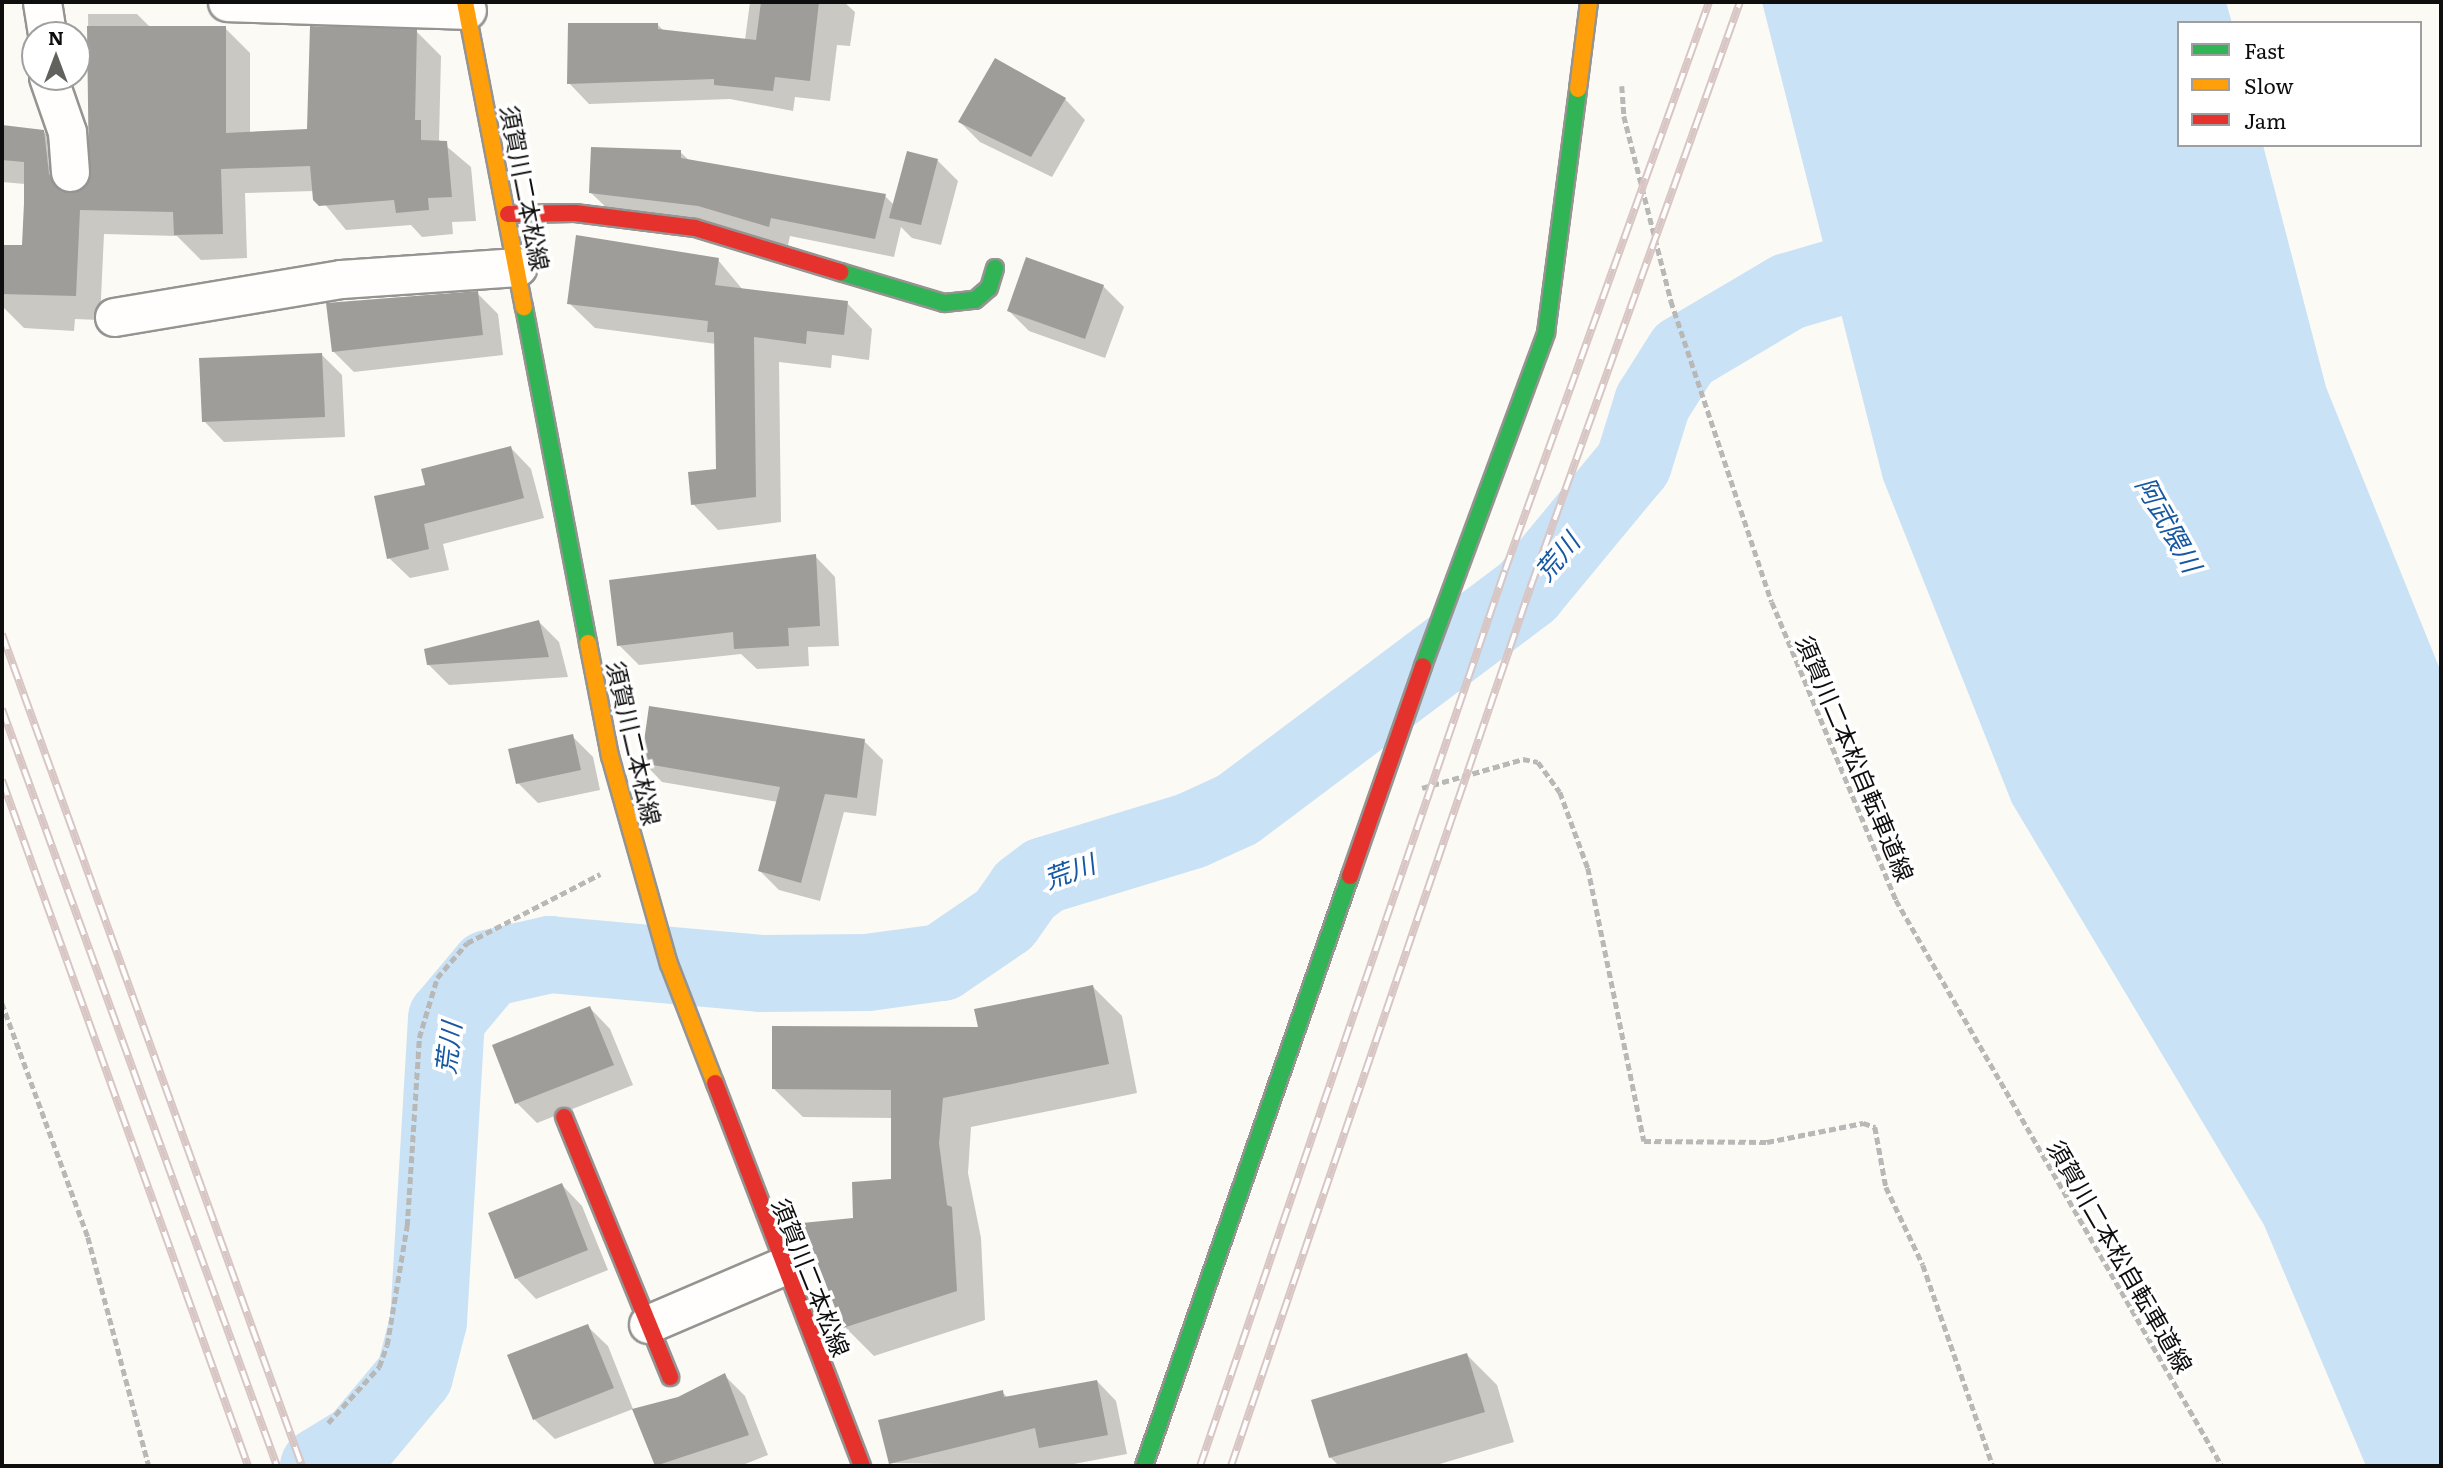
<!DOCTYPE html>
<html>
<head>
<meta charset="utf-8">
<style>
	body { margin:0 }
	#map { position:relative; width:2443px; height:1468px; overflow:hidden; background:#fcfaf4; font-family:Literata,"Noto Sans JP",serif }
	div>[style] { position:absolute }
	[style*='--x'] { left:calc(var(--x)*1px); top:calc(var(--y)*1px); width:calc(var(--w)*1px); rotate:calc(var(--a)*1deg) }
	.water>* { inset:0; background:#cae2f6 }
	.shadow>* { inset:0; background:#0003 }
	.river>* { height:77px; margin:-38.5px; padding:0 38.5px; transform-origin:38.5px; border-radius:38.5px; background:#cae2f6 }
	.building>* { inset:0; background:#9f9d99 }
	.path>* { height:4.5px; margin-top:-2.25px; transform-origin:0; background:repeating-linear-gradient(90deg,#b8b8b7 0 7px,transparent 0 10.5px) }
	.roads { filter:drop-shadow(2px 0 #959492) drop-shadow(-2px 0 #959492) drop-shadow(0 2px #959492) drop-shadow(0 -2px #959492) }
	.street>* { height:37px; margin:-18.5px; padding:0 18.5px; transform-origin:18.5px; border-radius:18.5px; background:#fffefd }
	.fast>* { height:16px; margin:-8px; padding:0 8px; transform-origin:8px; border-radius:8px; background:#30b455 }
	.slow>* { height:16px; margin:-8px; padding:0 8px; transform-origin:8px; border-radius:8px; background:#ff9f0a }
	.jam>* { height:16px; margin:-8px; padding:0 8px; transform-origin:8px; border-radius:8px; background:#e5322d }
	.rail>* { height:8px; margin-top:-4px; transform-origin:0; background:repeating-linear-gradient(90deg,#fff 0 16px,#d8c6c4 0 32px); box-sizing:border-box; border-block:2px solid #d8c6c4 }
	span { translate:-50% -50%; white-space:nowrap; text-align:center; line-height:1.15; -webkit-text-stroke:7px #fff; paint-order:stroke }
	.street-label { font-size:24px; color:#0e0e0e }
	.water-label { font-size:26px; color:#1658a2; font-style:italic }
	.frame { position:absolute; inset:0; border:4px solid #0e0e0e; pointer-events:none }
	.legend { position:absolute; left:2177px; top:21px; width:245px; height:126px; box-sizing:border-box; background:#fff; border:2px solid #9f9f9f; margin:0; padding:9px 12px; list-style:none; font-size:21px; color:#0e0e0e }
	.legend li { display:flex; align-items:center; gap:14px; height:35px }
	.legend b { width:35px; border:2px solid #9f9f9f }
	.north { position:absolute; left:21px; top:21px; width:70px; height:70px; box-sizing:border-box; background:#fff; border:2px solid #9f9f9f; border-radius:50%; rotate:0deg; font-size:19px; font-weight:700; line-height:28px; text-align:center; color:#0e0e0e }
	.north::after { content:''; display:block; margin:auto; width:24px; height:32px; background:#61615e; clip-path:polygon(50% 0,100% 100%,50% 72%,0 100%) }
</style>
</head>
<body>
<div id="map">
	<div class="water">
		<div style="clip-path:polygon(1762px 2px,2226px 2px,2232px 23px,2179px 23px,2179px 145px,2263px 145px,2326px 387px,2441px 672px,2441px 1466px,2366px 1466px,2264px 1225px,2012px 803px,1883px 479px)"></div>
	</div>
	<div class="shadow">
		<div style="clip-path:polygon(750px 2px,844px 2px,855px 12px,850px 46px,837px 45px,830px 101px,795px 97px,793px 111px,730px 99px,589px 104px,569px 83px,657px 24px,664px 31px,745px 40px)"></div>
		<div style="clip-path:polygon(88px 14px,137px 14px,151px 28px,225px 28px,250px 53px,250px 133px,309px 131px,416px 31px,441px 56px,439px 140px,471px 167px,476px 221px,452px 222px,453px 234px,422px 237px,411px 225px,346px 230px,314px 191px,245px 193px,247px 258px,201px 260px,177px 236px,104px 234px,100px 320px,75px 319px,74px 331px,24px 328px,2px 306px,2px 247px,24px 247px,25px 184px,2px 182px,2px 127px,43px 131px,68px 156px,74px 194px,90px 183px)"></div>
		<div style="clip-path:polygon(1065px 99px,1085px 120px,1052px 177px,980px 142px,960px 122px)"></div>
		<div style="clip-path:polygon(680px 152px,690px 161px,885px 196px,894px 205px,937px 160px,958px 181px,941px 245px,912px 238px,901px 227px,894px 257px,790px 236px,788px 245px,610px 211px,590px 192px)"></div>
		<div style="clip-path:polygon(718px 260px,743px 290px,847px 303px,872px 329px,869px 360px,832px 355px,831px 368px,779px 362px,781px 522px,718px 530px,693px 504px,718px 471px,716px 344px,595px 328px,569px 303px)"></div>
		<div style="clip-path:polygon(1103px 286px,1124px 307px,1105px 358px,1029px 331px,1009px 311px)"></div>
		<div style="clip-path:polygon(477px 293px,498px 314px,503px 355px,354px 372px,333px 351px)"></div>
		<div style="clip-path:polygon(322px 355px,342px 375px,345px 437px,224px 442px,204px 421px)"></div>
		<div style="clip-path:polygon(511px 448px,531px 469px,544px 518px,443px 544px,449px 570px,410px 578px,389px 558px,427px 486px)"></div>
		<div style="clip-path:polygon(815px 556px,835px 577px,839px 646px,808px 647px,809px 666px,757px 669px,741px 654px,639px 665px,619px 645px)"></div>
		<div style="clip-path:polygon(539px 622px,559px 642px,568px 677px,449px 685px,428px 664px)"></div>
		<div style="clip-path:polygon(572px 736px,593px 757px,600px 790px,538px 803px,518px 783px)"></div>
		<div style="clip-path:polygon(864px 741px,883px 760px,876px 816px,844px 812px,820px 901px,779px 890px,760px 871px,778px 802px,662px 782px,643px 762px)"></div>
		<div style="clip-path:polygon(1093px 987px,1122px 1016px,1137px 1093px,971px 1127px,968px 1173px,981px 1238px,985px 1320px,874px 1356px,845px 1327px,855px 1220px,892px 1181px,892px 1118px,803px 1117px,774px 1089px,980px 1029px)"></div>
		<div style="clip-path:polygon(590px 1008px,610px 1029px,633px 1085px,537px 1123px,517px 1103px)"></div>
		<div style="clip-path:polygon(562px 1185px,582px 1206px,608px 1270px,536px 1299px,516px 1278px)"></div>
		<div style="clip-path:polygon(587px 1326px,608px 1346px,633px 1409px,555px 1439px,534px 1419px)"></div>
		<div style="clip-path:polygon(1467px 1355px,1497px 1385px,1514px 1442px,1433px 1466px,1339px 1466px,1330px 1457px)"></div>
		<div style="clip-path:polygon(724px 1375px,745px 1396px,768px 1455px,740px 1466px,657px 1466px,635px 1410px,678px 1399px)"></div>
		<div style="clip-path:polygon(1097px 1381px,1116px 1401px,1127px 1454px,1063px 1466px,890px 1463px,1002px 1392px,1008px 1398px)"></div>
	</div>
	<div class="river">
		<div style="--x:318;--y:1466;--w:48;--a:-31.4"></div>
		<div style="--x:359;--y:1441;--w:86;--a:-50.2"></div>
		<div style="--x:414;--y:1375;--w:56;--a:-75.5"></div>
		<div style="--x:428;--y:1321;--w:304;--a:-86.6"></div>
		<div style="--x:446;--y:1018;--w:65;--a:-50"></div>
		<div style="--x:488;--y:968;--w:63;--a:-12.9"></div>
		<div style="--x:549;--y:954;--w:212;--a:5.1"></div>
		<div style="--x:760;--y:973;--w:107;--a:-0.5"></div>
		<div style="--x:867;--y:972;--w:75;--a:-7.7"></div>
		<div style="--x:941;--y:962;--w:76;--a:-34.3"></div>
		<div style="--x:1004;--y:919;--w:35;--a:-55"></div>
		<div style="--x:1024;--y:890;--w:25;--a:-37"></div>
		<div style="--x:1044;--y:875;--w:154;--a:-17"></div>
		<div style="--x:1191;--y:830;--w:51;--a:-24.5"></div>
		<div style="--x:1237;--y:809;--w:363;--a:-36.9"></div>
		<div style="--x:1527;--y:591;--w:166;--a:-50.4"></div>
		<div style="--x:1633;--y:463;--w:64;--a:-72.7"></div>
		<div style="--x:1652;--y:402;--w:58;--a:-57.7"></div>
		<div style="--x:1683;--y:353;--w:122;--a:-30.6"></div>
		<div style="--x:1788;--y:291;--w:152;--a:-16.4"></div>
	</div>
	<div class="building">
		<div style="clip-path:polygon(761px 2px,819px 2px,810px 81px,775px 77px,773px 91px,714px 85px,714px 79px,567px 84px,568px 23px,658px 23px,658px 29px,756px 40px)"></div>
		<div style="clip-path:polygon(87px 26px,226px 26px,226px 133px,307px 129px,310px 26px,417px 29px,415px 120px,421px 120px,421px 140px,447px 141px,452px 197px,428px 198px,429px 210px,396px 213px,394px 200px,319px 206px,313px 200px,310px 166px,221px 169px,223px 234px,174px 235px,173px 212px,80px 210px,76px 296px,2px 294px,2px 245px,22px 245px,24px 203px,24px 162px,2px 160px,2px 125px,44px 130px,49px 174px,60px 191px,72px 193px,89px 182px)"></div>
		<div style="clip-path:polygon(995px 58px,1066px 98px,1031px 157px,958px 122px)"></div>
		<div style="clip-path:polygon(591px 147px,681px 150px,681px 158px,886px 194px,875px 239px,771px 218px,769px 227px,698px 206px,589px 193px)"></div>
		<div style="clip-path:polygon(907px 151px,938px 159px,921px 225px,889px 218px)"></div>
		<div style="clip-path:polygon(576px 235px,719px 258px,715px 285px,848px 301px,844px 335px,807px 331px,806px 344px,754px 337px,756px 497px,691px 505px,688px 472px,716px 469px,714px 332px,707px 332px,708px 321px,567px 304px)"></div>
		<div style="clip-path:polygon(1026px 257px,1104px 285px,1085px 339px,1007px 311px)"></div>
		<div style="clip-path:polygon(478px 291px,483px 335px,332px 352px,326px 303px)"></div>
		<div style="clip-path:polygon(322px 353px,325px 417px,202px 422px,199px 358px)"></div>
		<div style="clip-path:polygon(511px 446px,524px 498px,424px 524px,429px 549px,387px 559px,374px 496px,425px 485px,421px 469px)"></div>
		<div style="clip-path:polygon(816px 554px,820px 626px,788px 628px,789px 646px,734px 649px,733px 632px,617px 646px,609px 580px)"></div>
		<div style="clip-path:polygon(539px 620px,549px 657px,427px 665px,424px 649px)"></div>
		<div style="clip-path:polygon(649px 706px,865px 739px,857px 798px,825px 794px,801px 883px,758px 871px,780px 787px,641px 763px)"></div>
		<div style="clip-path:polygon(573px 734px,581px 770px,516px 784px,508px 749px)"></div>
		<div style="clip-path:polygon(1093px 985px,1109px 1064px,943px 1098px,939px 1143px,947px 1205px,952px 1207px,957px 1291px,843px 1328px,802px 1223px,853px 1218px,852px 1182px,891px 1179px,891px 1090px,772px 1089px,772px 1026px,978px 1027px,974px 1009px)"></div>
		<div style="clip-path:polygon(590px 1006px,614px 1065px,515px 1104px,492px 1045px)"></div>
		<div style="clip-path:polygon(562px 1183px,588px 1250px,515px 1279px,488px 1213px)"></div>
		<div style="clip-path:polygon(588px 1324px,614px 1388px,533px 1420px,507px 1355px)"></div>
		<div style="clip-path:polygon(1467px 1353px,1485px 1412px,1329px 1458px,1311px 1400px)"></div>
		<div style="clip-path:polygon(725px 1373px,749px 1435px,655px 1466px,632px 1409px,678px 1397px)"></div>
		<div style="clip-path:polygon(1097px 1380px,1108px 1435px,1039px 1448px,1035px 1428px,889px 1464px,878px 1420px,1003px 1390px,1004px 1397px)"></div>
	</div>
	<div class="path">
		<div style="--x:1622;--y:86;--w:30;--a:86"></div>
		<div style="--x:1624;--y:116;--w:191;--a:75.7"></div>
		<div style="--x:1671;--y:301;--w:317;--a:71.5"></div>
		<div style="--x:1772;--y:602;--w:323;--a:67.4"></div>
		<div style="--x:1896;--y:900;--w:653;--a:60.06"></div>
		<div style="--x:1422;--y:788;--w:105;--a:-16"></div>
		<div style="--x:1523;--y:759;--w:15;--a:11"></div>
		<div style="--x:1538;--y:762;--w:37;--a:54"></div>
		<div style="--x:1560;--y:792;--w:81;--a:69.8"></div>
		<div style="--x:1588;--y:868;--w:279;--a:78.4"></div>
		<div style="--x:1644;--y:1141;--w:123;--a:0.5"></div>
		<div style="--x:1767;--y:1142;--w:98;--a:-11.2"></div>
		<div style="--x:1863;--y:1123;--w:13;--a:18"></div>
		<div style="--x:1875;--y:1127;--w:61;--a:79.6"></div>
		<div style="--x:1886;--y:1187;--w:86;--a:64.6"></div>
		<div style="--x:1923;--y:1265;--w:213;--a:70.8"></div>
		<div style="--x:2;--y:1003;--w:249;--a:69.8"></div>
		<div style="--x:88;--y:1237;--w:237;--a:75.1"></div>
		<div style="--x:328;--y:1423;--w:76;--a:-47.7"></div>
		<div style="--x:379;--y:1367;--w:23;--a:-70"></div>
		<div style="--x:387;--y:1345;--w:121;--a:-80.5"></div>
		<div style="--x:407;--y:1226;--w:188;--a:-86.3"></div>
		<div style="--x:419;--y:1038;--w:63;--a:-73.3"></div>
		<div style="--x:437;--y:978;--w:46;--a:-49.4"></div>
		<div style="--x:467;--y:943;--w:150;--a:-27.4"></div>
	</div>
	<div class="roads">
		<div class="street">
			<div style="--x:42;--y:2;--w:33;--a:81"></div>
			<div style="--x:227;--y:2;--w:240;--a:1.9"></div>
			<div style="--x:48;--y:77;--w:58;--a:70.9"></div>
			<div style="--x:67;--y:132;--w:40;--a:85.7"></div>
			<div style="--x:114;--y:317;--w:230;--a:-9.5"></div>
			<div style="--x:341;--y:279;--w:177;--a:-3.9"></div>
			<div style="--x:648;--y:1324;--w:147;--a:-23.2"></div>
		</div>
		<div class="fast">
			<div style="--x:840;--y:272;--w:109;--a:16.6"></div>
			<div style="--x:944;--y:303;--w:31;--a:-6"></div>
			<div style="--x:975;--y:300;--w:18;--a:-41"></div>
			<div style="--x:989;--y:288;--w:21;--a:-73"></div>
			<div style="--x:524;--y:307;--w:342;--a:79.2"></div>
			<div style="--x:1423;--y:666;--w:355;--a:-69.7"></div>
			<div style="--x:1546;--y:333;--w:246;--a:-82.5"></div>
			<div style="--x:1144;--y:1466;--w:625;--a:-70.75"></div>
		</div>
		<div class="slow">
			<div style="--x:465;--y:2;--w:311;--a:79.1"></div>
			<div style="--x:1578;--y:89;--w:88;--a:-82.8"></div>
			<div style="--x:588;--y:643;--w:115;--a:79"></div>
			<div style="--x:610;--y:756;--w:216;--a:74.2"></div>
			<div style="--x:669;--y:964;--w:128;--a:68.9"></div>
		</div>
		<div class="jam">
			<div style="--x:508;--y:214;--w:67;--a:-0.9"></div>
			<div style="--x:575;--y:213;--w:121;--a:7.1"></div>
			<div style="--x:695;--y:228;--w:152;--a:16.9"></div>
			<div style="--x:1350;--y:876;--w:222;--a:-70.8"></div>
			<div style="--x:715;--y:1083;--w:410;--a:69"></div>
			<div style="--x:564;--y:1117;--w:281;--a:67.8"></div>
		</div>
	</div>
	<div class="rail">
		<div style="--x:2;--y:634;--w:884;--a:70.17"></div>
		<div style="--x:2;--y:709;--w:805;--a:70.04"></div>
		<div style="--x:2;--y:780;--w:729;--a:70.27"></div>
		<div style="--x:1200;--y:1466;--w:946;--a:-71.2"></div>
		<div style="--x:1505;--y:570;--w:604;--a:-70.24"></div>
		<div style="--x:1231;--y:1466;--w:936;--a:-71.18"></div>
		<div style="--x:1533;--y:580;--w:614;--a:-70.3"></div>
	</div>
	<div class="street-label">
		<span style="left:526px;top:188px;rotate:79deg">須賀川二本松線</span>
		<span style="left:635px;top:743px;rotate:77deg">須賀川二本松線</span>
		<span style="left:1856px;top:758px;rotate:67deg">須賀川二本松自転車道線</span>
		<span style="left:2121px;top:1256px;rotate:60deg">須賀川二本松自転車道線</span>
		<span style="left:812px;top:1277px;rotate:68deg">須賀川二本松線</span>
	</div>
	<div class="water-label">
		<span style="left:2170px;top:524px;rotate:61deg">阿武隈川</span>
		<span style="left:1556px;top:556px;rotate:-50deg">荒川</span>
		<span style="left:1069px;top:870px;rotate:-20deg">荒川</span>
		<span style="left:447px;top:1048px;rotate:-83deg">荒川</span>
	</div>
	<div class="frame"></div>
	<ul class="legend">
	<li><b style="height:9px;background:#30b455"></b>Fast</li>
	<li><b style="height:9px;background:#ff9f0a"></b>Slow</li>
	<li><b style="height:9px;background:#e5322d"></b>Jam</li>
	</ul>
	<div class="north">N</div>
</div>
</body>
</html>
